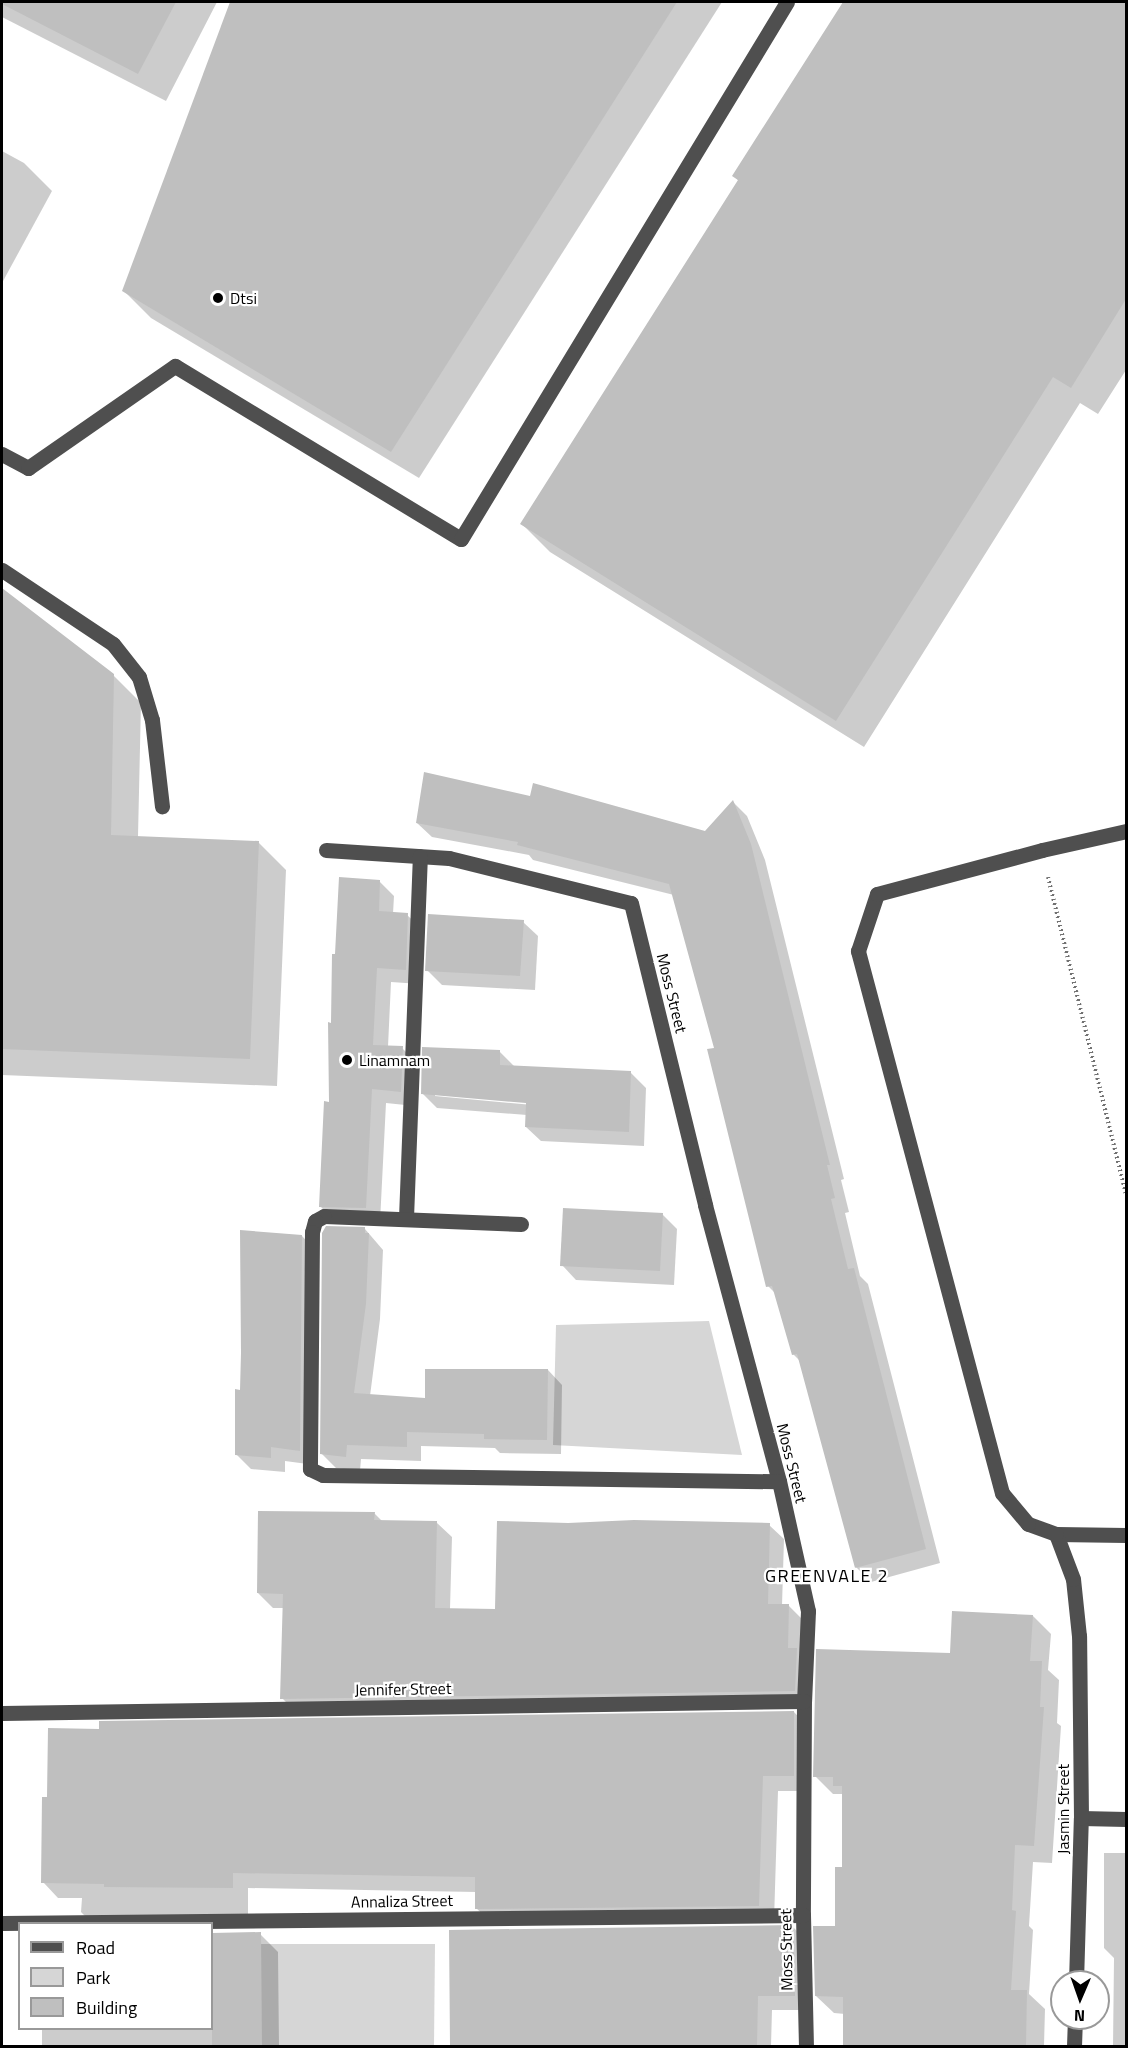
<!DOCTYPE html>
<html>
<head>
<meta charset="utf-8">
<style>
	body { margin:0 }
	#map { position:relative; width:1128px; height:2048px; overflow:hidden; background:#fff; font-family:"Titillium Web",sans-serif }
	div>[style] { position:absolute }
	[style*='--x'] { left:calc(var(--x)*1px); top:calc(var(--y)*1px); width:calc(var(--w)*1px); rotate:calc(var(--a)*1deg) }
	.green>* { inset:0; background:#d6d6d6 }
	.shadow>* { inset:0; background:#0003 }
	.building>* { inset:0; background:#bfbfbf }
	.path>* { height:4px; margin-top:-2px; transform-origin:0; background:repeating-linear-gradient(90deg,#717171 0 1.5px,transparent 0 4.5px) }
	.minor>* { height:15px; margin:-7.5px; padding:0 7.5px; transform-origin:7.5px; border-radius:7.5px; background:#4f4f4f }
	.dots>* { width:16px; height:16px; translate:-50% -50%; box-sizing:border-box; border:3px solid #fff; border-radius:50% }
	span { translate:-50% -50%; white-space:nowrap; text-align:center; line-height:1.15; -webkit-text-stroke:4.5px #fff; paint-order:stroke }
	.poi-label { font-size:16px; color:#000 }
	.left { translate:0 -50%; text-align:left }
	.street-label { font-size:16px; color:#000 }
	.neighbourhood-label { font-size:18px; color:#000; letter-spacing:1.5px }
	.frame { position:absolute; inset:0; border:3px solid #000; pointer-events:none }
	.legend { position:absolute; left:18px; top:1922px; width:195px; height:108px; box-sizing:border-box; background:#fff; border:2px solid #999; margin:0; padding:8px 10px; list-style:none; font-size:18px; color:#000 }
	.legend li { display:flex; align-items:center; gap:12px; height:30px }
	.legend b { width:30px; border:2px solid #999 }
	.north { position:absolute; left:1050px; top:1970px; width:60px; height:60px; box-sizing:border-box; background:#fff; border:2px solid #999; border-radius:50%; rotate:182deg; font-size:16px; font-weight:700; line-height:24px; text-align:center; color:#000 }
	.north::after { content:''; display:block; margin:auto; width:21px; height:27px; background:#000; clip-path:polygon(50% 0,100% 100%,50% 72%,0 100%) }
</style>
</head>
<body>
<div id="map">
	<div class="green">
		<div style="clip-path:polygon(709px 1321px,742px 1455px,553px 1445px,556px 1325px)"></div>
		<div style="clip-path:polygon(253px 1944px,435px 1944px,434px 2046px,252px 2046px)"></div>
	</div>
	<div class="shadow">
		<div style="clip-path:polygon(2px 2px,217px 2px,166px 101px,2px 17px)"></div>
		<div style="clip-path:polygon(232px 2px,722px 2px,419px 478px,151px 318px,124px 291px)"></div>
		<div style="clip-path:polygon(844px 2px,1126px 2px,1126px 370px,1098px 414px,1080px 403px,864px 747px,550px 552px,522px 524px,739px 181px,734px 176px)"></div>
		<div style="clip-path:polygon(2px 151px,24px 163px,52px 191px,2px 283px)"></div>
		<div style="clip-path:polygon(2px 589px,113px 675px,141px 703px,138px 837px,258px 842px,286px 870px,277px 1086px,2px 1075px)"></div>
		<div style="clip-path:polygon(531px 798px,706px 832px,733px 802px,747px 816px,765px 860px,844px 1179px,841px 1180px,849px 1212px,845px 1213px,860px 1276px,868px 1284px,940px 1563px,871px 1582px,856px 1567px,801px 1362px,793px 1354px,776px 1294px,768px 1286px,716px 1049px,674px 895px,533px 860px,529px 855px,432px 837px,417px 823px)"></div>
		<div style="clip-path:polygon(379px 881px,394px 896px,393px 914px,407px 915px,422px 929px,420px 984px,391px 982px,388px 1047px,402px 1048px,417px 1063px,415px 1106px,386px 1103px,380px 1222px,336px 1222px,321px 1207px,330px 1104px,336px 956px)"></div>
		<div style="clip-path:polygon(523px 922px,538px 936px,535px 990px,442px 985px,427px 970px)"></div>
		<div style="clip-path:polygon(evenodd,499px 1051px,514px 1066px,631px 1073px,646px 1088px,644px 1146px,541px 1141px,526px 1127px,527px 1115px,437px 1108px,422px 1093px,499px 1051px,435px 1093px,533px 1102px,533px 1105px,435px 1096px,435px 1093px)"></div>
		<div style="clip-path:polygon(662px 1214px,677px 1229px,674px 1285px,576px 1280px,562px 1265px)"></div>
		<div style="clip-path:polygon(365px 1229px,383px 1250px,380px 1319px,370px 1396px,426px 1400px,548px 1370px,562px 1385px,561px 1454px,500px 1453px,495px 1448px,421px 1446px,421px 1461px,361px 1459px,360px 1471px,336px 1468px,321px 1453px)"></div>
		<div style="clip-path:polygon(302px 1236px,316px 1251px,315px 1465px,285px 1461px,285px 1472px,251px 1469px,236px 1454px)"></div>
		<div style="clip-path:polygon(374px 1513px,382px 1521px,437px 1523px,452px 1537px,450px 1609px,496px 1610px,568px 1524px,769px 1525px,784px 1539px,782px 1606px,789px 1606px,803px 1620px,809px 1706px,297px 1713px,282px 1698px,284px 1608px,273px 1608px,258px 1593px)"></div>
		<div style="clip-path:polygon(1033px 1616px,1051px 1634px,1048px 1670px,1059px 1680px,1057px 1723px,1061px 1726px,1052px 1863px,1033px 1862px,1029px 1926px,1033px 1930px,1029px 1994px,1045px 2009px,1044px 2046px,844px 2046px,845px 2014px,834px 2013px,816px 1996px,836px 1928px,843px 1869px,843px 1794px,833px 1794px,815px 1776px,951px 1655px)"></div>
		<div style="clip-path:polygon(794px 1712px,809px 1728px,809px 1791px,778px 1791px,774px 1921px,492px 1923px,476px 1908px,476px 1892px,248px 1888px,248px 1926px,93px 1924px,81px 1912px,82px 1898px,58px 1898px,43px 1882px,48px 1799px,100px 1730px)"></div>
		<div style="clip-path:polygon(1104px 1853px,1126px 1853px,1126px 2046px,1113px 2046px,1114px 1958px,1104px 1948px)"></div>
		<div style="clip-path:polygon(793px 1927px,808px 1942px,809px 2010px,772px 2010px,771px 2046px,451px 2046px,451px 1932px)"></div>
		<div style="clip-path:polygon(212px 1934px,260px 1934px,278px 1952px,279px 2046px,42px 2046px,42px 2028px,212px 2028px)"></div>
	</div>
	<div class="building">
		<div style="clip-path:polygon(2px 2px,176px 2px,138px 74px,2px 4px)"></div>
		<div style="clip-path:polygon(230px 2px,677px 2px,391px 452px,122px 291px)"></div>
		<div style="clip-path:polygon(843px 2px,1126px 2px,1126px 299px,1071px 388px,1053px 377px,836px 721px,520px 524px,738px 180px,732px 176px)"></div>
		<div style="clip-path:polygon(2px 588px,114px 674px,111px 835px,259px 841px,250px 1059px,2px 1049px)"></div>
		<div style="clip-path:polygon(424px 772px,530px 796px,533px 783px,705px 831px,733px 800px,751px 844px,830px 1165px,827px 1165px,835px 1198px,831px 1199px,848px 1269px,854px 1268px,926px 1549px,855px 1568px,797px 1354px,792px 1355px,772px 1286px,766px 1287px,707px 1049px,714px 1048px,669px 884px,517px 845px,518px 842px,416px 823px)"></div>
		<div style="clip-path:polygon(339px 877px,380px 880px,379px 911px,408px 913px,406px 970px,377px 968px,373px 1045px,403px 1046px,401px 1092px,372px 1089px,366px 1208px,319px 1207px,324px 1101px,329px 1102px,328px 1022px,331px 1023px,332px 954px,335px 954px)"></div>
		<div style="clip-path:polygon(428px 914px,524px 920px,520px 976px,425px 971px)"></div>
		<div style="clip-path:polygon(422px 1047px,500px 1050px,500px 1065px,631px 1071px,629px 1132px,525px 1127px,526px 1103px,421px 1094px)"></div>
		<div style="clip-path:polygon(563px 1208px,663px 1213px,660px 1271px,560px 1266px)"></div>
		<div style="clip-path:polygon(326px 1226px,365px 1227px,365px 1233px,369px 1233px,366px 1304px,354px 1393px,425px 1398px,425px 1369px,548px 1369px,547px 1440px,484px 1439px,484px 1434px,407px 1432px,407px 1447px,347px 1445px,346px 1457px,320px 1454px,322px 1233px)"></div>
		<div style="clip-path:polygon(240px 1230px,302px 1235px,300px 1451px,271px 1447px,271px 1458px,235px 1455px,235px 1389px,240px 1390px,241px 1353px)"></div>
		<div style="clip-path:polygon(258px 1511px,375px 1512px,374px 1520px,437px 1521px,435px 1608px,495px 1609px,497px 1521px,568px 1523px,634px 1520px,770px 1523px,768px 1604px,789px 1604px,788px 1648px,797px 1648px,795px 1691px,280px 1699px,283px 1594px,257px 1593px)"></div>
		<div style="clip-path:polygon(952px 1611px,1033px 1615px,1030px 1661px,1042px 1661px,1040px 1707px,1044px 1707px,1034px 1846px,1015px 1845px,1012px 1910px,1016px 1911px,1011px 1990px,1027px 1990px,1026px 2046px,843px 2046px,843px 1997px,815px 1996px,813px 1926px,835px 1926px,835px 1867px,842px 1867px,842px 1786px,833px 1786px,833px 1777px,813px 1777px,816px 1649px,950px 1653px)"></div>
		<div style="clip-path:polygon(794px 1711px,794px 1776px,763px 1776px,759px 1906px,475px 1909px,475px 1877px,233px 1873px,233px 1888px,104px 1887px,104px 1884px,41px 1883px,42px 1797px,47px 1797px,48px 1728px,99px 1729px,99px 1721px)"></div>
		<div style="clip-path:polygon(793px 1925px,795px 1996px,758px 1996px,757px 2046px,450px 2046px,449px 1930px)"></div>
		<div style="clip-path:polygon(261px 1932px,262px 2046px,212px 2046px,212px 1933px)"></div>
	</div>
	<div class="path">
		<div style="--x:1048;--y:877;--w:326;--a:76.2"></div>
	</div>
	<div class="minor">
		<div style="--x:2;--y:454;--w:30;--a:28"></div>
		<div style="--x:28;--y:468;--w:179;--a:-34.8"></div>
		<div style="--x:175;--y:366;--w:334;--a:31.2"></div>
		<div style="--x:461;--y:539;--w:628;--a:-58.74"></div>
		<div style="--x:2;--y:570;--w:133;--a:33.7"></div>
		<div style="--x:113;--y:644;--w:42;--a:51.8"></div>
		<div style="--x:139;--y:677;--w:45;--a:73.2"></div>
		<div style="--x:152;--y:720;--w:87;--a:83.4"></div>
		<div style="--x:326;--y:850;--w:123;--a:3.7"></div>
		<div style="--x:449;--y:858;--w:187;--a:13.9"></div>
		<div style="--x:631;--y:903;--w:311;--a:76.2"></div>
		<div style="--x:705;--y:1205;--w:286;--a:75"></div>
		<div style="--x:779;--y:1481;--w:133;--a:77.4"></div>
		<div style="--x:808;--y:1611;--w:90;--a:92.5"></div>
		<div style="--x:804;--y:1701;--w:214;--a:90.3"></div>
		<div style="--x:803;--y:1915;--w:131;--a:88.7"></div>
		<div style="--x:406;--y:1218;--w:362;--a:-87.8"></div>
		<div style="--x:521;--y:1224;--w:197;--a:-177.7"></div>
		<div style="--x:324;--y:1216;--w:10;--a:151"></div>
		<div style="--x:315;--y:1221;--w:11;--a:105"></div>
		<div style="--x:312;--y:1232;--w:237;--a:90.5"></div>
		<div style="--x:310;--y:1469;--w:14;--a:25"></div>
		<div style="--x:323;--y:1475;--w:456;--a:0.8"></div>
		<div style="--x:1056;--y:1534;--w:70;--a:0.8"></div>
		<div style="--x:2;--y:1713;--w:802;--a:-0.86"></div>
		<div style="--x:1081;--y:1818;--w:45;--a:1.3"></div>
		<div style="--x:2;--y:1923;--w:801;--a:-0.57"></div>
		<div style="--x:1076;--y:1982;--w:164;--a:-88.3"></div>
		<div style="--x:1081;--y:1818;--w:182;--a:-90.6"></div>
		<div style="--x:1079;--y:1636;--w:57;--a:-96"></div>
		<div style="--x:1073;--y:1579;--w:48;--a:-110.7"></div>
		<div style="--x:1056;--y:1534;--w:30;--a:-160"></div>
		<div style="--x:1028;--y:1524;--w:40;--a:-130"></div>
		<div style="--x:1002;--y:1493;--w:561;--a:-104.88"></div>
		<div style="--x:858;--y:951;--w:60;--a:-71.6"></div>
		<div style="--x:877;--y:894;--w:171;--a:-14.9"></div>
		<div style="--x:1042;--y:850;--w:86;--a:-12.7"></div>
		<div style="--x:1074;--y:2046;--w:28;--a:-88"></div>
	</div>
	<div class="dots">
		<div style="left:218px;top:298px;background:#000"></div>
		<div style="left:347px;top:1060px;background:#000"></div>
	</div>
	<div class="poi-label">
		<span class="left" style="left:230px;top:298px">Dtsi</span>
		<span class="left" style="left:359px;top:1060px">Linamnam</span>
	</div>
	<div class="street-label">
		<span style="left:672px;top:993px;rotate:76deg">Moss Street</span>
		<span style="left:792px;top:1463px;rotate:76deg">Moss Street</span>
		<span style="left:403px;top:1689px;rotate:-1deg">Jennifer Street</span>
		<span style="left:1063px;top:1809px;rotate:-90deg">Jasmin Street</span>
		<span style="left:402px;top:1901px;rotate:-1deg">Annaliza Street</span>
		<span style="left:786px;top:1950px;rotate:-91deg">Moss Street</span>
	</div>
	<div class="neighbourhood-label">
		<span style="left:827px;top:1576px">GREENVALE 2</span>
	</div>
	<div class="frame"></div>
	<ul class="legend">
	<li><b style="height:8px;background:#4f4f4f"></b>Road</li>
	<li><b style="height:16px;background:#d6d6d6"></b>Park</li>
	<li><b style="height:16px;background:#bfbfbf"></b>Building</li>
	</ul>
	<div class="north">N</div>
</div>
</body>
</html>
